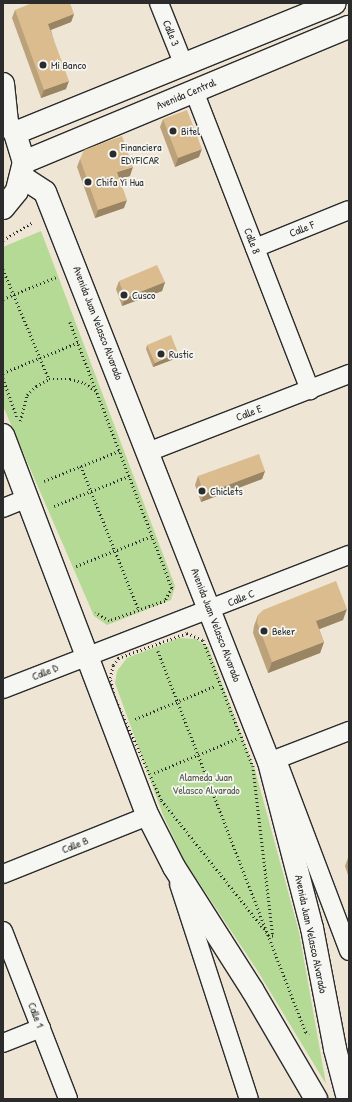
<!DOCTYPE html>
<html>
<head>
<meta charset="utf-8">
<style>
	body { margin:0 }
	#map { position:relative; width:352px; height:1102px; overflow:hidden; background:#eee5d4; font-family:"Patrick Hand",sans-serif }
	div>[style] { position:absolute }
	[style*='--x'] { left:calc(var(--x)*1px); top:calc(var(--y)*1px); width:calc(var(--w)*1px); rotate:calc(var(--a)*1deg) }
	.green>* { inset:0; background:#b5da96 }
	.path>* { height:2.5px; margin-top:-1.25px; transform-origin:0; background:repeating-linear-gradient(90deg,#2b2b2b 0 1px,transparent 0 4px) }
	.roads { filter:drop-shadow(1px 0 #2b2b2b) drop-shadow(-1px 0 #2b2b2b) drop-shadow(0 1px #2b2b2b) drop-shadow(0 -1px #2b2b2b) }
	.minor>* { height:18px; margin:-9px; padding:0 9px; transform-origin:9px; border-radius:9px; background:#f6f6f2 }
	.tertiary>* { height:22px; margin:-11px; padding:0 11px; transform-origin:11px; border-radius:11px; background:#f6f6f2 }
	.secondary>* { height:22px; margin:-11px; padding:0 11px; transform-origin:11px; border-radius:11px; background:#f6f6f2 }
	.wall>* { inset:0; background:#bba27a }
	.shaded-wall>* { inset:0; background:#998463 }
	.building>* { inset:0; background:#dabc8e }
	.dots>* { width:11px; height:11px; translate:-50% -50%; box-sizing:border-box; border:2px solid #f6f6f2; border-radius:50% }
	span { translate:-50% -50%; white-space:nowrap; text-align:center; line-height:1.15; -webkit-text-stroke:3.5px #f6f6f2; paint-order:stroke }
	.street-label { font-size:11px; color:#2b2b2b }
	.poi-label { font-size:11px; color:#2b2b2b }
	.left { translate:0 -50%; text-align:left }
	.park-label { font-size:11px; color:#4e5746 }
	.frame { position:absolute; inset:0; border:4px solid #2b2b2b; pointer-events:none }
</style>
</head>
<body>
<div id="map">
	<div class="green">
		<div style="clip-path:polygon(41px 231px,175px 586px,171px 600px,107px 625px,94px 616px,3px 406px,3px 247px)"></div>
		<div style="clip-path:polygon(179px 638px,196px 639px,208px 647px,255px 770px,299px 932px,326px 1084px,257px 970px,184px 860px,163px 815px,115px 683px,117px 671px,127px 658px)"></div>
	</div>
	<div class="path">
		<div style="--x:3;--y:240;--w:35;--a:-31"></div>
		<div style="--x:3;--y:269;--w:119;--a:67.3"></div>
		<div style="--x:3;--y:299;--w:57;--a:-22.5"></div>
		<div style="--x:70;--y:322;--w:285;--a:69"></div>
		<div style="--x:172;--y:588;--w:15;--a:118"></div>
		<div style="--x:165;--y:601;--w:59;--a:160.3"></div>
		<div style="--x:109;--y:621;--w:16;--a:-150"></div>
		<div style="--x:3;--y:373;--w:82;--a:-22.2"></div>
		<div style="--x:3;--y:378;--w:41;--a:70.3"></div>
		<div style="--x:20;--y:421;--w:27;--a:-75"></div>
		<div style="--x:27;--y:395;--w:13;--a:-45"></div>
		<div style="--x:36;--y:386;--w:15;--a:-28"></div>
		<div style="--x:49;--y:379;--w:21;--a:0"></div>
		<div style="--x:70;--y:379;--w:16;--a:15"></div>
		<div style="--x:85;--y:383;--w:14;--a:36"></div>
		<div style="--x:81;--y:466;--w:155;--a:68.1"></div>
		<div style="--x:44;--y:481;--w:81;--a:-21.8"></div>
		<div style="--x:54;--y:506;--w:81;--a:-21.8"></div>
		<div style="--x:76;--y:566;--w:82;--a:-21.5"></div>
		<div style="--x:187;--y:633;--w:17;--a:24"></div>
		<div style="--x:203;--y:640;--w:136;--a:68.4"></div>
		<div style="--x:253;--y:766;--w:171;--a:83.3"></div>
		<div style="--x:273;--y:936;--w:4;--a:180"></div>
		<div style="--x:269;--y:936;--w:174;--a:-128.5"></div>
		<div style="--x:161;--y:800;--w:113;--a:-114.5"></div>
		<div style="--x:114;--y:697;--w:19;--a:-102"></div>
		<div style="--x:110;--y:678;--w:13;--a:-77"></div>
		<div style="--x:113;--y:665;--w:9;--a:-54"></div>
		<div style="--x:118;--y:658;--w:73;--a:-19.9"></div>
		<div style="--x:158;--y:651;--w:409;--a:68.8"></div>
		<div style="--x:306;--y:1032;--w:4;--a:34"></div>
		<div style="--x:135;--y:719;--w:87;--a:-22.4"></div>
		<div style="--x:154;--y:773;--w:89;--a:-22.5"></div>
	</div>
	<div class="roads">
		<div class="minor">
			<div style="--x:159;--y:3;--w:65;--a:68.2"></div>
			<div style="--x:194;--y:91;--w:321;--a:68.8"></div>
			<div style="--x:255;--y:248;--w:101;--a:-22"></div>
			<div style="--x:148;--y:452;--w:216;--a:-21.2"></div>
			<div style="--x:3;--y:508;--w:27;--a:-22"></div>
			<div style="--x:3;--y:689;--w:371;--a:-21.2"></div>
			<div style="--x:269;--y:762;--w:86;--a:-21.2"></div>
			<div style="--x:278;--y:763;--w:201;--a:69.3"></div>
			<div style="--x:3;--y:874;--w:156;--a:-21.8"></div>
			<div style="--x:179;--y:884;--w:226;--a:72"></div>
			<div style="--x:3;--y:931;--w:180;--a:68.8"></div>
			<div style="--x:3;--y:1043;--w:41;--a:-21.5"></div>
		</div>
		<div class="tertiary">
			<div style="--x:15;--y:133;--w:345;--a:-22.1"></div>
			<div style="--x:24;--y:162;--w:352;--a:-22.6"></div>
		</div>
		<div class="secondary">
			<div style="--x:3;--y:84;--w:37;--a:84"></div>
			<div style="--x:3;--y:119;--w:18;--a:49"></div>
			<div style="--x:15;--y:133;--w:30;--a:73"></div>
			<div style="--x:24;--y:162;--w:30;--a:104"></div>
			<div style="--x:17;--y:191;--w:22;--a:129"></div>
			<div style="--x:22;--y:177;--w:27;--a:33"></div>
			<div style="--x:45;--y:192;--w:612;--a:68.55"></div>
			<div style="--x:269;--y:762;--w:171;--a:75.5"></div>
			<div style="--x:312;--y:928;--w:123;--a:79.2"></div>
			<div style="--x:335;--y:1049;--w:52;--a:75.4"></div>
			<div style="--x:3;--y:435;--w:408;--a:69.2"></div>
			<div style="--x:148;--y:816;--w:57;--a:63"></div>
			<div style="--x:174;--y:867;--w:147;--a:57.5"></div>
			<div style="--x:253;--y:991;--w:125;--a:59.7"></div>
		</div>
	</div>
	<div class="wall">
		<div style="clip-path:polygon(15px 10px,74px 14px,71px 22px,51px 30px,66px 89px,41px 98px,12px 18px)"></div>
		<div style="clip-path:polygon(163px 119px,199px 157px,175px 167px,160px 127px)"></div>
		<div style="clip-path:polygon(80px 159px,130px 176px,119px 179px,124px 208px,95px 218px,77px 167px)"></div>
		<div style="clip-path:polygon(119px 281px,165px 282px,162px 291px,122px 306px,116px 289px)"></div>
		<div style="clip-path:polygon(147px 345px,178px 353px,177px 358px,153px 367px,146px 349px)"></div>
		<div style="clip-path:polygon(265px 471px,262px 479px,201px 502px,195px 485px,198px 476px)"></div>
		<div style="clip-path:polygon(258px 615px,343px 620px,319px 629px,324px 642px,320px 653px,268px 673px,253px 633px,254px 626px)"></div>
		<div style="clip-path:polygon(349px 857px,349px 878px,345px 866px,348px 858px)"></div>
	</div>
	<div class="shaded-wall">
		<div style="clip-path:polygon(74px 14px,71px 22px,45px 32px,48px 24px)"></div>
		<div style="clip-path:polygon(69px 81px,66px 89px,41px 98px,44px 90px)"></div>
		<div style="clip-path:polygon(202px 149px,199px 157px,175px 167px,178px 158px)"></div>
		<div style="clip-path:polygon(133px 167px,130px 176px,114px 180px,117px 172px)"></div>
		<div style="clip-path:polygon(127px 200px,124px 208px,95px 218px,98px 210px)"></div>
		<div style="clip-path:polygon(165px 282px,162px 291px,122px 306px,125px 298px)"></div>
		<div style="clip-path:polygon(178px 353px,177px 358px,153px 367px,155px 363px)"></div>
		<div style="clip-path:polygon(265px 471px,262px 479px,201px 502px,204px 494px)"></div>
		<div style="clip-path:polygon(347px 609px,343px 620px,312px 632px,316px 621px)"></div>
		<div style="clip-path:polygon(324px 642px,320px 653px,268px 673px,272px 662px)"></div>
	</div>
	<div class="building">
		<div style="clip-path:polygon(32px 3px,70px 3px,74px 14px,48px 24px,69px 81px,44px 90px,15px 10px)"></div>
		<div style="clip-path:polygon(187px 110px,202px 149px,178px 158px,163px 119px)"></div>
		<div style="clip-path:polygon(122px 136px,133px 167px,117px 172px,127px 200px,98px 210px,80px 159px,84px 150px)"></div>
		<div style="clip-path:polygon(157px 265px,165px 282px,125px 298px,119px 281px)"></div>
		<div style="clip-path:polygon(171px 335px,178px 353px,155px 363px,147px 345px)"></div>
		<div style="clip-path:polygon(259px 454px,265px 471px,204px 494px,198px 476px)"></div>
		<div style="clip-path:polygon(336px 581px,347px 609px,316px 621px,324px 642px,272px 662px,257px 622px,258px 615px,263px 610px)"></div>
	</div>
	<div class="dots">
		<div style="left:43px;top:65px;background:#2b2b2b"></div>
		<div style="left:173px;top:131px;background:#2b2b2b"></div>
		<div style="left:113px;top:154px;background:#2b2b2b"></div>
		<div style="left:88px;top:182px;background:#2b2b2b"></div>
		<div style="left:124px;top:295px;background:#2b2b2b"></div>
		<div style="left:161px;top:354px;background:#2b2b2b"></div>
		<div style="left:202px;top:491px;background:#2b2b2b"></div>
		<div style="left:264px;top:631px;background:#2b2b2b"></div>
	</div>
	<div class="street-label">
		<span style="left:171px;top:33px;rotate:68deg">Calle 3</span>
		<span style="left:186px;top:94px;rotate:-23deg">Avenida Central</span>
		<span style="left:302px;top:229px;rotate:-22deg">Calle F</span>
		<span style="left:252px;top:241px;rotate:69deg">Calle 8</span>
		<span style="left:98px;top:323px;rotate:69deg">Avenida Juan Velasco Alvarado</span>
		<span style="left:249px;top:413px;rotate:-21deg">Calle E</span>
		<span style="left:241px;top:598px;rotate:-22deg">Calle C</span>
		<span style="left:216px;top:625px;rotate:69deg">Avenida Juan Velasco Alvarado</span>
		<span style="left:45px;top:672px;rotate:-22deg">Calle D</span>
		<span style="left:75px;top:845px;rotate:-22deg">Calle B</span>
		<span style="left:311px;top:934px;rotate:78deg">Avenida Juan Velasco Alvarado</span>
		<span style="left:36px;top:1015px;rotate:69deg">Calle 1</span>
	</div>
	<div class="poi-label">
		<span class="left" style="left:51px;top:65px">Mi Banco</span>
		<span class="left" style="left:181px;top:131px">Bitel</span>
		<span class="left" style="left:121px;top:154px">Financiera<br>EDYFICAR</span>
		<span class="left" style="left:96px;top:182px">Chifa Yi Hua</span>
		<span class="left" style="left:132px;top:295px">Cusco</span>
		<span class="left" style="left:169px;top:354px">Rustic</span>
		<span class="left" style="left:210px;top:491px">Chiclets</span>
		<span class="left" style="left:272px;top:631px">Beker</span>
	</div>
	<div class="park-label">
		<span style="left:206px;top:784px">Alameda Juan<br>Velasco Alvarado</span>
	</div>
	<div class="frame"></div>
</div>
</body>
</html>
